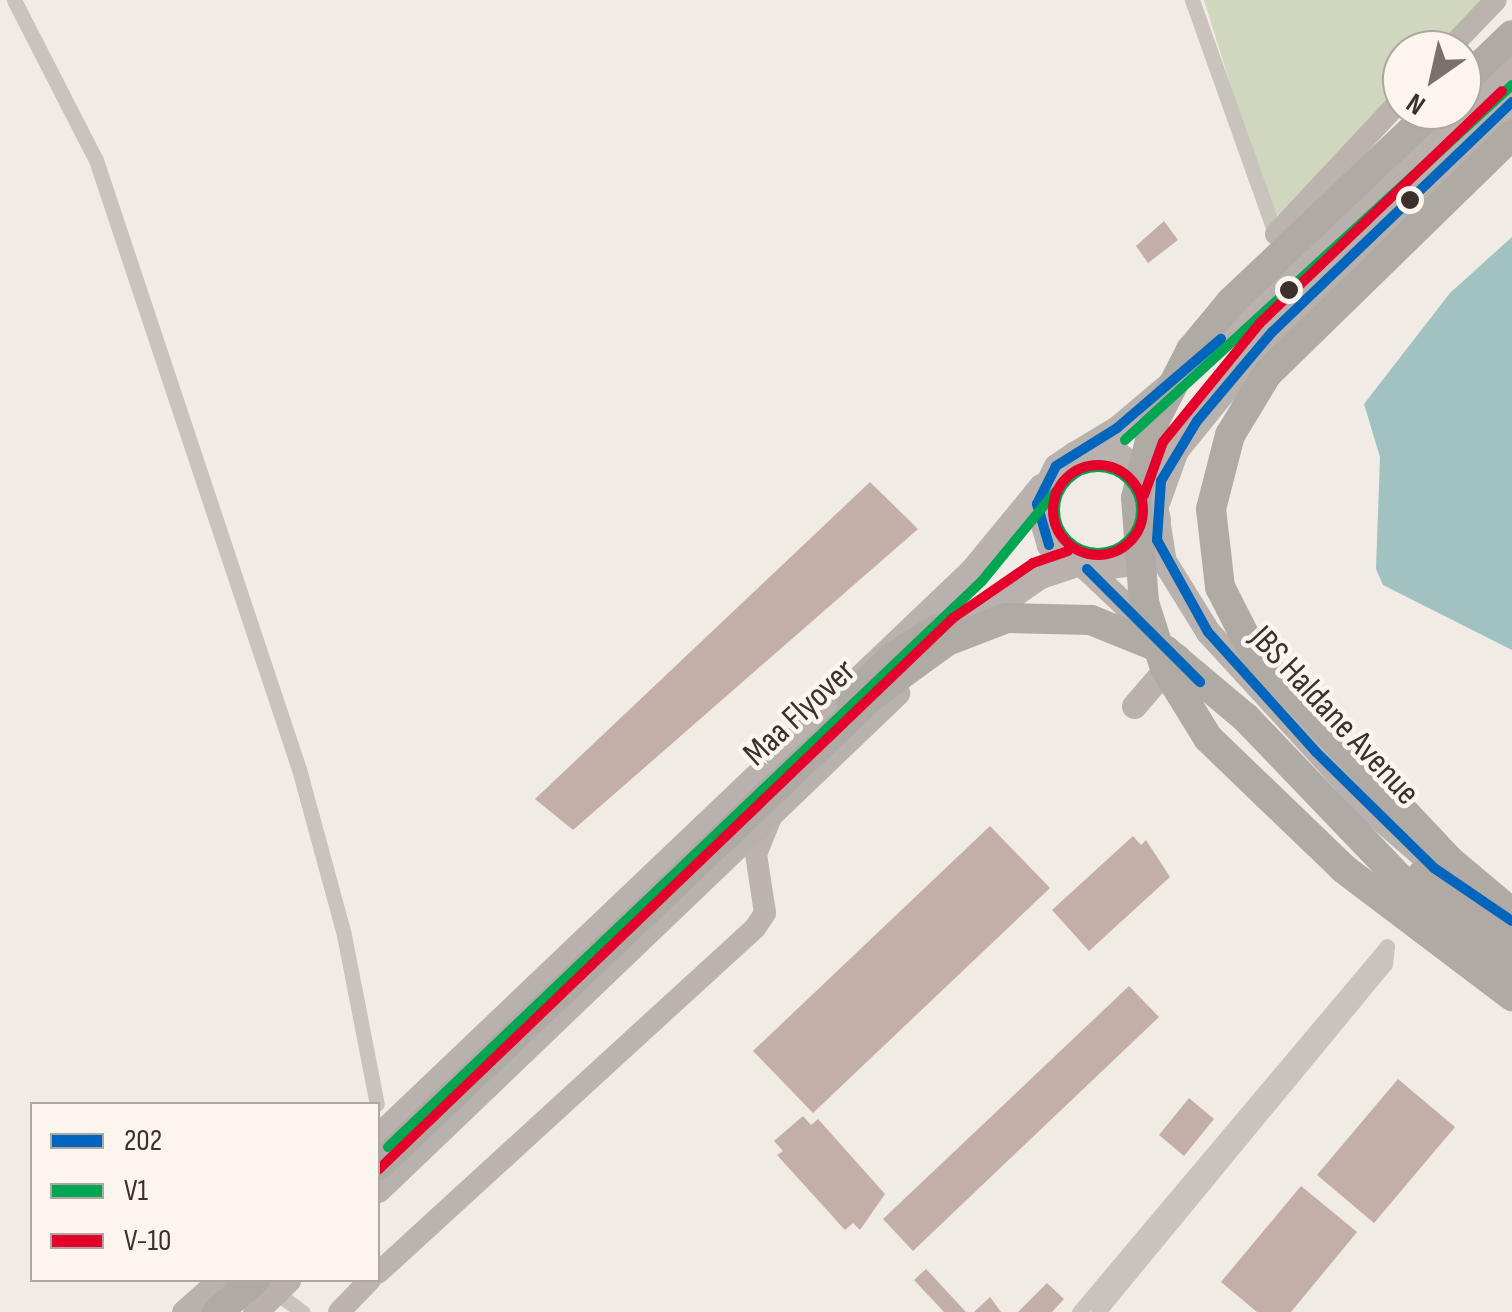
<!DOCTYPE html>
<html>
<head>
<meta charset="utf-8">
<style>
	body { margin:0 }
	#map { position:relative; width:1512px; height:1312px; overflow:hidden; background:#f0ebe5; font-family:"Sofia Sans Condensed",sans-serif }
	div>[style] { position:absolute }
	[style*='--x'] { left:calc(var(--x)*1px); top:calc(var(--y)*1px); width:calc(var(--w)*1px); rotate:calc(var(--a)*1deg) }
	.green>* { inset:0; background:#d1d6bf }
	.water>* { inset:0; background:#a1c2c1 }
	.building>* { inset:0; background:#c3afa7 }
	.street>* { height:15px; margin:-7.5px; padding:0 7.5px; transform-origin:7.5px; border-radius:7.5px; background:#c9c3be }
	.secondary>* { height:22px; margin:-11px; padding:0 11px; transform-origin:11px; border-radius:11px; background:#bab3ae }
	.primary>* { height:25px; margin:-12.5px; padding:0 12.5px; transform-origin:12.5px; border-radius:12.5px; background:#b8b1ad }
	.highway>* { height:30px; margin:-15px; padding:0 15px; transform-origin:15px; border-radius:15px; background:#afaaa4 }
	.highway-bridge>* { height:30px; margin:-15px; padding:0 15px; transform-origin:15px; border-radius:15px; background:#afaaa4 }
	.bus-1>* { height:10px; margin:-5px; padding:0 5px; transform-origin:5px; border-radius:5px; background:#0065bd }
	.bus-2>* { height:10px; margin:-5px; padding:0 5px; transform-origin:5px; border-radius:5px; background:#00a651 }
	.bus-2>.ring { margin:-5px; padding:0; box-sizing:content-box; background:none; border:10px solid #00a651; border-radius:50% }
	.bus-3>* { height:10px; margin:-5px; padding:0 5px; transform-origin:5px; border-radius:5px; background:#e4002b }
	.bus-3>.ring { margin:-5px; padding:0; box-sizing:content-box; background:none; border:10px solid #e4002b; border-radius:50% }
	.dots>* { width:28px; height:28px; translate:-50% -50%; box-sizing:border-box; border:5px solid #fbf5ee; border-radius:50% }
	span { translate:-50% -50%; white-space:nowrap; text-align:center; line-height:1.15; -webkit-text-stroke:9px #fbf5ee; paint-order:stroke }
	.street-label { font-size:35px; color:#3b302b }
	.legend { position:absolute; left:30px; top:1102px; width:350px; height:180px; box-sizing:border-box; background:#fbf5ee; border:2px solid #aea6a0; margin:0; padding:12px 18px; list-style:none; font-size:30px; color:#3b302b }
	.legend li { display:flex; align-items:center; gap:20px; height:50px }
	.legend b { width:50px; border:2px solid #aea6a0 }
	.north { position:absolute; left:1382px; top:30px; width:100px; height:100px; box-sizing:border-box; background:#fbf5ee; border:2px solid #aea6a0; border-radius:50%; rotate:214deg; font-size:28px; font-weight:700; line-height:40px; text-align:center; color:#3b302b }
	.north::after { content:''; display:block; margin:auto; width:35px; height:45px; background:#7a716c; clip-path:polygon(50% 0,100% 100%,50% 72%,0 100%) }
</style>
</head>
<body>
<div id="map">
	<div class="green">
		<div style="clip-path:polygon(1204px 0,1505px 0,1452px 50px,1402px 50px,1402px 95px,1284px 214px,1271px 215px)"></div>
	</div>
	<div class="water">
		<div style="clip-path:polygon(1512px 237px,1512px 650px,1383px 585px,1376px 569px,1380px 457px,1364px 404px,1450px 293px)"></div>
	</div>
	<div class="building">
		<div style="clip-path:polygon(1164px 221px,1178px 240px,1148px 263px,1136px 246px)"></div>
		<div style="clip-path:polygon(870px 482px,918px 529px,573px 830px,535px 799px)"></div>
		<div style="clip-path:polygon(990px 826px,1050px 888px,813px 1113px,753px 1051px)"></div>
		<div style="clip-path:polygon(1133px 836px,1141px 845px,1146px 840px,1170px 877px,1089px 951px,1052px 910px)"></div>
		<div style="clip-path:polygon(1129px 986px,1159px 1017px,913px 1251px,883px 1219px)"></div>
		<div style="clip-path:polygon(1398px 1079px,1455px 1127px,1374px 1223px,1317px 1175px)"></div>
		<div style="clip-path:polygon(1189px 1098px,1214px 1119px,1184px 1156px,1159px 1135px)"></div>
		<div style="clip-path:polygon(803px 1116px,811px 1125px,818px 1119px,885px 1194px,860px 1230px,853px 1223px,845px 1230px,777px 1155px,783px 1151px,774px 1141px)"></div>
		<div style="clip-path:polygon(1301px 1186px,1357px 1232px,1291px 1312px,1257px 1312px,1221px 1282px)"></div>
		<div style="clip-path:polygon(926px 1269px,966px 1312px,944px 1312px,914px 1280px)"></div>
		<div style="clip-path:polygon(1047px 1283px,1064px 1299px,1052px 1312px,1018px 1312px)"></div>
		<div style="clip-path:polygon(990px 1297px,1001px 1312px,974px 1312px)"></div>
	</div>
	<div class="street">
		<div style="--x:14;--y:0;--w:180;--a:62.9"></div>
		<div style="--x:96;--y:160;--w:642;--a:71.57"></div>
		<div style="--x:299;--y:769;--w:172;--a:74.8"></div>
		<div style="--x:344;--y:935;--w:172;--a:79"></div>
		<div style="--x:1192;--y:0;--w:256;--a:70.4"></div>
		<div style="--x:275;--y:1292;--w:34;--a:36"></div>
		<div style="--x:1079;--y:1312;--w:478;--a:-49.9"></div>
		<div style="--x:1098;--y:1312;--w:451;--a:-50.5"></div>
		<div style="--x:1385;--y:964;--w:18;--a:-84"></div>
	</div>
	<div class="secondary">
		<div style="--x:1448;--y:50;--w:69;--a:-46.2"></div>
		<div style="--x:1276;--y:234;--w:185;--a:-47"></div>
		<div style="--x:378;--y:1273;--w:511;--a:-42.46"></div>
		<div style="--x:755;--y:928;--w:18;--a:-56"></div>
		<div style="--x:765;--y:913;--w:60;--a:-98.7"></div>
		<div style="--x:756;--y:854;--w:42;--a:-67.7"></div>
		<div style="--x:339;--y:1312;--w:45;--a:-45.9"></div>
	</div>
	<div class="primary">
		<div style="--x:1074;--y:454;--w:43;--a:-1.3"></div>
		<div style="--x:1117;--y:453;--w:43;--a:39.3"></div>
		<div style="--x:1150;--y:480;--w:41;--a:78.7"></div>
		<div style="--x:1158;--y:520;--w:19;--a:108"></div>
		<div style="--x:1152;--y:538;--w:37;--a:136"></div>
		<div style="--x:1125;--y:564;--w:38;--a:173"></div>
		<div style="--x:1087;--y:569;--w:45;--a:-147.7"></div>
		<div style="--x:1049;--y:545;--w:43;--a:-106.3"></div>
		<div style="--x:1037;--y:504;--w:42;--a:-63.4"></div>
		<div style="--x:1056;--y:466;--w:22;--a:-34"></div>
		<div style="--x:1074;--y:454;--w:50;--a:-31.2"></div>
		<div style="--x:1117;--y:428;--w:116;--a:-40.1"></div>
		<div style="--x:1206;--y:353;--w:421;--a:-43.4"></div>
		<div style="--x:1158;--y:500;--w:53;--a:-70.2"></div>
		<div style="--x:1176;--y:450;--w:152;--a:-50.9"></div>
		<div style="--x:1272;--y:332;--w:332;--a:-43.8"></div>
		<div style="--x:1158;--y:525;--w:36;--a:81"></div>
		<div style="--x:1164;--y:561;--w:84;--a:58.2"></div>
		<div style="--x:1208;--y:632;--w:247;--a:47.5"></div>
		<div style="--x:1375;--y:814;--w:102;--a:41"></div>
		<div style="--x:1087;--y:569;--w:91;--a:43.2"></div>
		<div style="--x:966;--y:628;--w:90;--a:-35.1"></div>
		<div style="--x:1040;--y:576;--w:35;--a:-18"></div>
		<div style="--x:1134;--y:706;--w:66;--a:-49.3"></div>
		<div style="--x:378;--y:1136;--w:820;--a:-43.62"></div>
		<div style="--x:972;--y:570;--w:109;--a:-50.6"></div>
		<div style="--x:378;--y:1190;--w:719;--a:-43.76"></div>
		<div style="--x:184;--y:1312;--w:48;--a:-41.6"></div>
		<div style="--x:255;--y:1312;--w:46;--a:-44.1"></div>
	</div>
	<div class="highway">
		<div style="--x:1462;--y:83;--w:69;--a:-43.8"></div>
		<div style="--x:1512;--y:135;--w:342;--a:135.7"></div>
		<div style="--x:1267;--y:374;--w:71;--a:121.2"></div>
		<div style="--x:1230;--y:435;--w:76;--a:104.4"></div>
		<div style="--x:1211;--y:509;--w:79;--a:83.4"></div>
		<div style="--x:1220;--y:587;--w:73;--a:63.1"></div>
		<div style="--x:1253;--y:652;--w:287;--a:46.7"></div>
		<div style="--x:1450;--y:861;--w:81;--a:40"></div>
		<div style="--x:850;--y:699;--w:60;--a:-44.3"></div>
		<div style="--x:893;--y:657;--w:54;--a:-32.2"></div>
		<div style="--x:1208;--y:738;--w:189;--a:43.9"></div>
		<div style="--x:1344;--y:869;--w:211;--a:37.1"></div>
		<div style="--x:217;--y:1312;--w:50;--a:-40.1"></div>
	</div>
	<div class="highway-bridge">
		<div style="--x:1208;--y:738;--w:82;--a:-121.6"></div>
		<div style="--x:1165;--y:668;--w:69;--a:-107.7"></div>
		<div style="--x:1144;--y:602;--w:104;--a:-94.4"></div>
		<div style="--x:1136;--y:498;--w:80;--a:-76.3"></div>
		<div style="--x:1155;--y:420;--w:79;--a:-62.8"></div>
		<div style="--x:1191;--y:350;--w:62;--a:-50.2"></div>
		<div style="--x:1231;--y:302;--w:279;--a:-43.5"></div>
		<div style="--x:1422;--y:875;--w:110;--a:35.4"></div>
		<div style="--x:378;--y:1166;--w:685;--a:-43.58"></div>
		<div style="--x:874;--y:694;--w:90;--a:-36"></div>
		<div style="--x:947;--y:641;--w:64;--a:-21"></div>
		<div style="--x:1007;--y:618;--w:84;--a:1.4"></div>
		<div style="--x:1091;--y:620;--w:80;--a:22.1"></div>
		<div style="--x:1165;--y:650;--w:106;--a:40"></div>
		<div style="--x:1246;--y:718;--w:234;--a:46.2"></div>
		<div style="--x:1408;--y:887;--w:130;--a:36.9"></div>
	</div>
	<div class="bus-1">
		<div style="--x:1512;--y:102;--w:332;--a:136.2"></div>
		<div style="--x:1272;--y:332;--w:116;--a:130.1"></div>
		<div style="--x:1197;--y:421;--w:70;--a:121"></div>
		<div style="--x:1161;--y:481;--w:59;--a:93.9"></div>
		<div style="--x:1157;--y:540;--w:105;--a:61"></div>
		<div style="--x:1208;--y:632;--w:161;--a:48"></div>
		<div style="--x:1316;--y:752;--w:165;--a:44.5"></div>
		<div style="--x:1434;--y:868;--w:94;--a:34.2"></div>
		<div style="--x:1049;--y:545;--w:43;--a:-106.3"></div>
		<div style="--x:1037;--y:504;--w:42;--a:-63.4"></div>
		<div style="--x:1056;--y:466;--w:72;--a:-31.9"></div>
		<div style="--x:1117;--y:428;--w:137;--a:-40.6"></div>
		<div style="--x:1087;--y:569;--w:160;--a:45"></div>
	</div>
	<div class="bus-2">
		<div style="--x:1125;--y:440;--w:525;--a:-42.53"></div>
		<div class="ring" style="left:1055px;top:467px;width:76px;height:76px"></div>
		<div style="--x:388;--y:1147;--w:820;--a:-43.62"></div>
		<div style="--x:982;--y:581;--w:115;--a:-50.6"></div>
	</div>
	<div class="bus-3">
		<div class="ring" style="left:1053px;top:465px;width:80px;height:80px"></div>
		<div style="--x:1144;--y:495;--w:56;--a:-70.3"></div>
		<div style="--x:1163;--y:442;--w:154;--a:-50.8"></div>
		<div style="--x:1260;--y:323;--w:335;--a:-43.8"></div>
		<div style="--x:378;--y:1170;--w:797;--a:-43.83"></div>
		<div style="--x:953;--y:618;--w:97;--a:-34.5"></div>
		<div style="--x:1033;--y:563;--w:37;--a:-19"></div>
	</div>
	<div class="dots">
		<div style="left:1410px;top:200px;background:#3b302b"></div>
		<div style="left:1289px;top:290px;background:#3b302b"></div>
	</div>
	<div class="street-label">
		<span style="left:800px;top:713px;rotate:-43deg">Maa Flyover</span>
		<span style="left:1334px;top:716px;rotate:47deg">JBS Haldane Avenue</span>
	</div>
	<ul class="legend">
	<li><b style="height:12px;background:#0065bd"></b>202</li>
	<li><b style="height:12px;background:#00a651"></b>V1</li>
	<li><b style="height:12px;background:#e4002b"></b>V-10</li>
	</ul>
	<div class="north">N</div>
</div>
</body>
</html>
